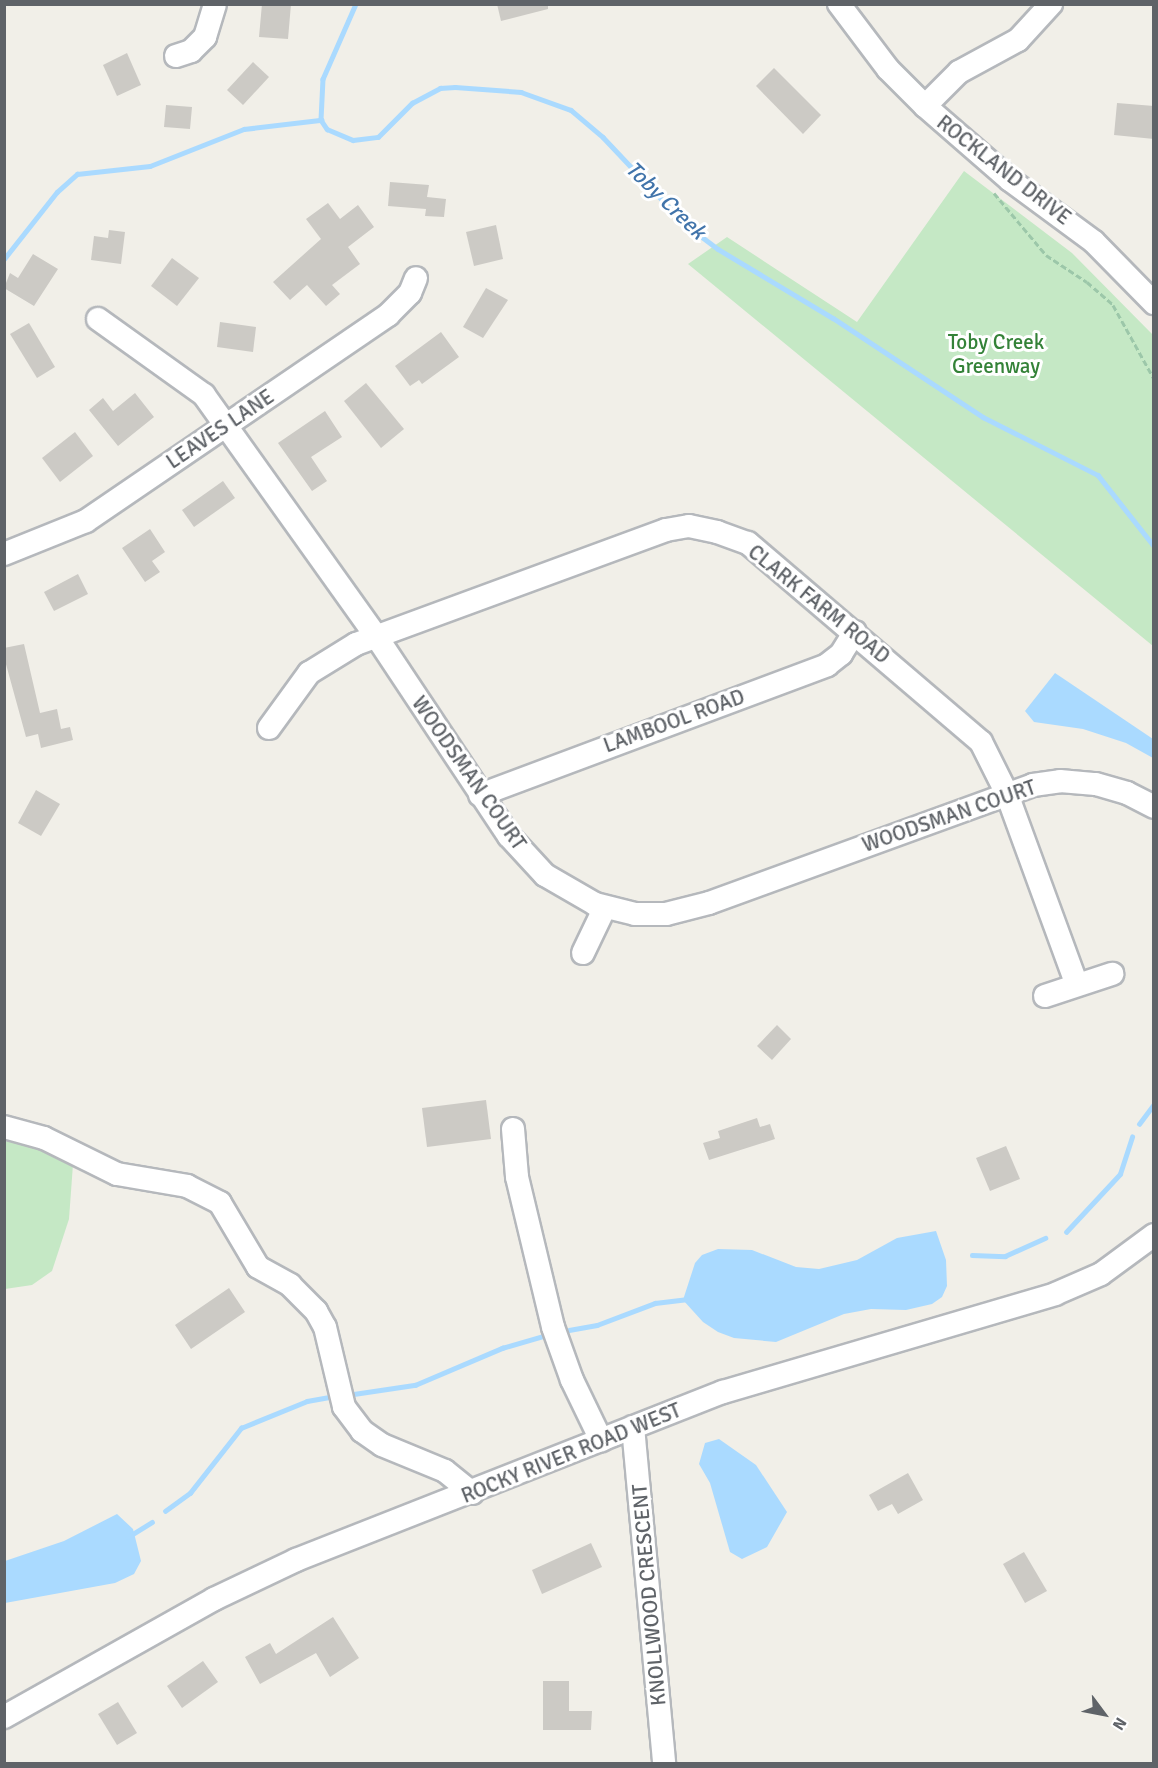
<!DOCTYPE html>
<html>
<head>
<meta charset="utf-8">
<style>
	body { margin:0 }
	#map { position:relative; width:1158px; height:1768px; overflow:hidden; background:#f1efe8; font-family:Signika,sans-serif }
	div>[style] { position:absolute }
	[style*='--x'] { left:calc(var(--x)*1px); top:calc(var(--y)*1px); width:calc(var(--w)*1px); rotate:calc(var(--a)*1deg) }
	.green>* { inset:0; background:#c5e8c5 }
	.water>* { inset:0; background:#aadaff }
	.stream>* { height:4.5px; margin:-2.25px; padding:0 2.25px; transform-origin:2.25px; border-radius:2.25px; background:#aadaff }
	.building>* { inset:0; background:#cccac5 }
	.path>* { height:3px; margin-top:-1.5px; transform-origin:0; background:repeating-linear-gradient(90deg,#9cc7a9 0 6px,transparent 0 9px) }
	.roads { filter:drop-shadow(2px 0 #b5b8bc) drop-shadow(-2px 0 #b5b8bc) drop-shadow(0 2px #b5b8bc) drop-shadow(0 -2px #b5b8bc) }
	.minor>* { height:22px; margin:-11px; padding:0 11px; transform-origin:11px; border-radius:11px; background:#fff }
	span { translate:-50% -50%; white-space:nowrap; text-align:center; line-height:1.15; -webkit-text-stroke:6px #fff; paint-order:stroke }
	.street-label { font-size:21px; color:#5f6368 }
	.park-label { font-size:21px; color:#348238 }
	.water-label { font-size:22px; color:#4174aa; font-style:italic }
	.frame { position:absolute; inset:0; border:6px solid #5f6368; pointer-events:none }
	.north { position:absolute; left:1074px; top:1684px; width:60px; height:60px; -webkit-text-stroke:4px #fff; paint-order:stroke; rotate:122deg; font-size:16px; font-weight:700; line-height:24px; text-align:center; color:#5f6368 }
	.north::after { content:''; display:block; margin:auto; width:21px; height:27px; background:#5f6368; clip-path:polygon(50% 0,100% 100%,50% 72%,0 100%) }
</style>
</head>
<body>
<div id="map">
	<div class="green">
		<div style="clip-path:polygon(964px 171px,1072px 253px,1153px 335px,1153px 646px,688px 264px,727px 237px,857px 322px)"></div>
		<div style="clip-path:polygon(5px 1141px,42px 1149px,73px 1164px,69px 1219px,52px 1271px,32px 1285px,5px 1289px)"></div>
	</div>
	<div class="water">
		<div style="clip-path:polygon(1055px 673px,1153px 739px,1153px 758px,1126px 743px,1083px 729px,1034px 722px,1025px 711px)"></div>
		<div style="clip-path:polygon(936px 1231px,946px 1260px,947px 1286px,942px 1297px,932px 1304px,906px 1310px,871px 1309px,844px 1314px,776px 1342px,734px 1338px,718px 1332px,703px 1322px,683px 1300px,695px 1263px,702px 1255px,718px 1249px,752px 1250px,796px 1267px,819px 1269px,857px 1260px,897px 1238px)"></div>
		<div style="clip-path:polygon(719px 1439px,756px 1465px,787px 1512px,767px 1547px,742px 1559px,730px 1552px,710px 1483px,699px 1464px,705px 1443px)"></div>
		<div style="clip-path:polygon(117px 1514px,133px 1529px,141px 1561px,134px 1574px,115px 1583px,5px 1603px,5px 1561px,64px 1541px)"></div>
	</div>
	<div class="stream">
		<div style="--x:356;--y:4;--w:82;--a:113.7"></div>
		<div style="--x:323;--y:79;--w:41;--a:92.8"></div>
		<div style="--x:321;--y:120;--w:11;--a:56"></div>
		<div style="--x:327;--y:129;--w:28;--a:23"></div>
		<div style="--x:353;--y:140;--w:25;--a:-7"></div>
		<div style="--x:378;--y:137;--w:48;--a:-45"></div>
		<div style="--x:412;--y:103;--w:32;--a:-28"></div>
		<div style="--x:440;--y:88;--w:15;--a:-4"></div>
		<div style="--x:455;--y:87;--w:66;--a:4.3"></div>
		<div style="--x:521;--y:92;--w:53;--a:19.8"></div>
		<div style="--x:571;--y:110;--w:42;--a:40.2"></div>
		<div style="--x:603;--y:137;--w:120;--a:46.7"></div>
		<div style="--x:685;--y:224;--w:41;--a:37.1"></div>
		<div style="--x:718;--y:249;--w:134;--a:31"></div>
		<div style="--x:833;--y:318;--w:180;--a:33.4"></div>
		<div style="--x:983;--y:417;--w:129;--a:26.8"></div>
		<div style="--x:1098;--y:475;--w:90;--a:51.7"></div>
		<div style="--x:4;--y:259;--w:85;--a:-51.7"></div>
		<div style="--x:57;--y:192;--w:27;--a:-42"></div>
		<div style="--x:77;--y:174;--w:73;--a:-6.3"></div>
		<div style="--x:150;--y:166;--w:101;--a:-21.5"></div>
		<div style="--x:244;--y:129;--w:78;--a:-6.7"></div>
		<div style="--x:1139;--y:1124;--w:25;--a:-53"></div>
		<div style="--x:1066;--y:1232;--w:79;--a:-47"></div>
		<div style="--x:1120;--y:1174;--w:39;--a:-72"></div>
		<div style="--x:972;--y:1255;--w:33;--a:2"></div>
		<div style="--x:1005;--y:1256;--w:44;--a:-24.2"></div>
		<div style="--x:569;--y:1330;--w:28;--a:-10"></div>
		<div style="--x:597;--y:1325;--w:62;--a:-20.8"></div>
		<div style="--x:655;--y:1303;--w:33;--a:-7"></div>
		<div style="--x:347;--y:1395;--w:69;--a:-8.4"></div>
		<div style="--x:415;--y:1385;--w:95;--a:-23"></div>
		<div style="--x:502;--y:1348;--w:43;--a:-16.3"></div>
		<div style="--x:165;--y:1511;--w:31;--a:-36"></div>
		<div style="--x:190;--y:1493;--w:83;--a:-51.9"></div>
		<div style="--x:241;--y:1428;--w:71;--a:-22.2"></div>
		<div style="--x:307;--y:1401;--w:28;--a:-10"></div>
		<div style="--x:128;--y:1537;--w:28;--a:-32"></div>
	</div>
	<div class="building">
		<div style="clip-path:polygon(262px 4px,291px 4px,288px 39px,259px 37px)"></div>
		<div style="clip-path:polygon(497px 4px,548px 4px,548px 9px,501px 21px)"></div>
		<div style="clip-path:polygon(127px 53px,141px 85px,117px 96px,103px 65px)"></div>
		<div style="clip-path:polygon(253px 62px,269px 77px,243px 105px,227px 90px)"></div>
		<div style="clip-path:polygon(774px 68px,821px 115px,803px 134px,756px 86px)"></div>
		<div style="clip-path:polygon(1117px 103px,1154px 106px,1154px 139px,1114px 135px)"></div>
		<div style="clip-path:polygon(166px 105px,192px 107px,190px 129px,164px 127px)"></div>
		<div style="clip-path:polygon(390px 182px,429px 185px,427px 197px,446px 199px,444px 217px,425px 216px,426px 209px,388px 206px)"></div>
		<div style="clip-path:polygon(328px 203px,340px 219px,358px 205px,374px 227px,348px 247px,360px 264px,332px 285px,340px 294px,326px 306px,307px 285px,290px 300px,273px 282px,321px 239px,306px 219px)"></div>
		<div style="clip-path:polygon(496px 225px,503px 259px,474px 266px,466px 232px)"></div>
		<div style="clip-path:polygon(109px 230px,125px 232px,121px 264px,91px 260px,94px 236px,108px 238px)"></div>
		<div style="clip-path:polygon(33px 254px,58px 269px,34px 306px,4px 288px,10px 273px,18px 278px)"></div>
		<div style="clip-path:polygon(172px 258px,199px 278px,177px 306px,151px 286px)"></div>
		<div style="clip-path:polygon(486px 288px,508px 300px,483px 338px,463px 327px)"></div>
		<div style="clip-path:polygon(220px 322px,256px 327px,253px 352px,217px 347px)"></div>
		<div style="clip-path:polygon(29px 323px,55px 367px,37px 378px,10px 334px)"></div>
		<div style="clip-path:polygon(441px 332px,459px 357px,422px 384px,419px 380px,410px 386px,395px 366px)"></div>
		<div style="clip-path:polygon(366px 383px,404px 429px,381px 448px,344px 401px)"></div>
		<div style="clip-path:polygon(135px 393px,154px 417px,118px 446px,89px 410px,103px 398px,113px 411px)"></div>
		<div style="clip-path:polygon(325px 411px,342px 437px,311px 457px,327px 481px,312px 491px,278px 443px)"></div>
		<div style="clip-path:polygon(75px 432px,93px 456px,60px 482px,42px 458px)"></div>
		<div style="clip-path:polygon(223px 481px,235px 498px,194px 527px,182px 510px)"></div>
		<div style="clip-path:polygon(150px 529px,165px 552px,152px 561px,160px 572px,145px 582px,122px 548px)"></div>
		<div style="clip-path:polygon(78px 574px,88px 594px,54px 611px,44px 592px)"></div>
		<div style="clip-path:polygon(24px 644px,40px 713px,57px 709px,61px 729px,70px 727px,73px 740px,41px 748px,38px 734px,26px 737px,4px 657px,4px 648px)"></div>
		<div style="clip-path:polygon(36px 790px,60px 804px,41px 836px,18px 823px)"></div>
		<div style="clip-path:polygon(777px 1025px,791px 1039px,772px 1060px,757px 1046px)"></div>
		<div style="clip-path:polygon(486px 1100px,491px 1139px,427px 1147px,422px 1108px)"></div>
		<div style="clip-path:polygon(757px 1118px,760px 1127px,770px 1124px,775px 1139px,709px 1160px,703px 1143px,720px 1138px,718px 1131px)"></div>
		<div style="clip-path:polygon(1006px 1146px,1020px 1179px,990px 1191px,976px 1158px)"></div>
		<div style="clip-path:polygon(229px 1288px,245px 1312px,191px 1349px,175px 1325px)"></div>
		<div style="clip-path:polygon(908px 1473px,923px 1500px,898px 1514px,892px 1504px,878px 1511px,869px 1495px)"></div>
		<div style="clip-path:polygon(591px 1543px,602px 1567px,542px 1594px,532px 1570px)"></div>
		<div style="clip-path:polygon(1024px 1552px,1047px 1591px,1025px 1603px,1003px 1564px)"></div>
		<div style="clip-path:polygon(333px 1617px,359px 1658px,330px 1677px,316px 1653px,260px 1684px,245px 1657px,270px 1643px,276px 1654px)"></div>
		<div style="clip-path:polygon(203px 1661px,218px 1682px,182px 1708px,167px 1686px)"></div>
		<div style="clip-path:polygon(543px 1681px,569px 1681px,569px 1711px,592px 1711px,591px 1730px,543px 1730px)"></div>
		<div style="clip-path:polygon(118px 1702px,137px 1733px,117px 1745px,98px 1714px)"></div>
	</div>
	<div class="path">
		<div style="--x:994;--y:193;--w:81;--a:50"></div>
		<div style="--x:1046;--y:255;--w:49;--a:33.4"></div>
		<div style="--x:1087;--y:282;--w:35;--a:41"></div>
		<div style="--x:1113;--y:305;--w:85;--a:61"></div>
	</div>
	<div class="roads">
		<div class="minor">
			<div style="--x:839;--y:4;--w:81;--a:53"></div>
			<div style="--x:888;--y:69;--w:52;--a:45"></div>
			<div style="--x:925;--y:106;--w:113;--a:41"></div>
			<div style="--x:1010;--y:180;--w:104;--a:36.4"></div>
			<div style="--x:1094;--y:242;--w:86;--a:45.5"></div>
			<div style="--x:176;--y:56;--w:16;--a:-18"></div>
			<div style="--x:191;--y:51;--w:20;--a:-45"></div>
			<div style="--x:205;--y:37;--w:34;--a:-73"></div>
			<div style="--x:925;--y:106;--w:48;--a:-45"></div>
			<div style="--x:959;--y:72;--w:67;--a:-28.5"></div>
			<div style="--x:1018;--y:40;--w:49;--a:-47.5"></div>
			<div style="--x:98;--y:319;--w:130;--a:35.6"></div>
			<div style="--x:204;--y:395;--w:296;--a:54.5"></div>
			<div style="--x:376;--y:636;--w:240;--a:56.4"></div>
			<div style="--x:509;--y:836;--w:53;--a:47.3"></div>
			<div style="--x:545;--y:875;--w:58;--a:30.1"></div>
			<div style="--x:595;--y:904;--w:41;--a:14"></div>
			<div style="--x:635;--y:914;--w:31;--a:0"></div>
			<div style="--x:666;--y:914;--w:44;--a:-14.3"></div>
			<div style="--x:709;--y:903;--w:345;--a:-20"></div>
			<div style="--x:1033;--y:785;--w:27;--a:-8"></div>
			<div style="--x:1060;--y:781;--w:36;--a:5"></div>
			<div style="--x:1096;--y:784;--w:32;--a:16"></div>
			<div style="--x:1127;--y:793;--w:30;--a:27"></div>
			<div style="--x:4;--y:554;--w:88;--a:-21.9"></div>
			<div style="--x:86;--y:521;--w:366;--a:-34.3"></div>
			<div style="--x:388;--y:315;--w:31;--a:-45"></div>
			<div style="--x:410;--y:293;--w:16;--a:-68"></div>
			<div style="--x:269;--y:728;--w:68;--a:-54"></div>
			<div style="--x:309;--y:673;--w:55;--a:-31.7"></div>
			<div style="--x:356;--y:644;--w:330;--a:-20.2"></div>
			<div style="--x:666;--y:530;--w:23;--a:-10"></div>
			<div style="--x:689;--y:526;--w:29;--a:12"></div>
			<div style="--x:717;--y:532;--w:33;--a:20"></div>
			<div style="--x:748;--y:543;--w:306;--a:40.5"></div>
			<div style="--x:981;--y:742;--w:58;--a:63.4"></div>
			<div style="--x:1007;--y:794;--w:203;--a:69.9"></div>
			<div style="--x:480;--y:795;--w:371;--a:-20.5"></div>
			<div style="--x:827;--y:665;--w:18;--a:-38"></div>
			<div style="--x:841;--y:654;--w:26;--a:-58"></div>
			<div style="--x:583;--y:953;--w:51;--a:-64.4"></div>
			<div style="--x:1045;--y:996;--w:71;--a:-18.2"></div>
			<div style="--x:4;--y:1127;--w:41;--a:15.4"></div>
			<div style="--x:44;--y:1138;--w:81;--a:26.3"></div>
			<div style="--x:117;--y:1174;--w:71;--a:9.7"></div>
			<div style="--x:187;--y:1186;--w:37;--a:27"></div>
			<div style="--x:220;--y:1203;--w:74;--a:59.3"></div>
			<div style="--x:258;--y:1267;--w:37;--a:29"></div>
			<div style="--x:290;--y:1285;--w:37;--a:45"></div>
			<div style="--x:316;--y:1311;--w:18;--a:61"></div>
			<div style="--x:325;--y:1327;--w:82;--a:76.6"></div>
			<div style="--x:344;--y:1407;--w:30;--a:53"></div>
			<div style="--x:362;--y:1431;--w:24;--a:35"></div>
			<div style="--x:382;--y:1445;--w:68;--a:22.4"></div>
			<div style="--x:445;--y:1471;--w:35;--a:39"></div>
			<div style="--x:513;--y:1129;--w:48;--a:85.2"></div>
			<div style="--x:517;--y:1177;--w:154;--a:76.5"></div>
			<div style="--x:553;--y:1327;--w:56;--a:70.3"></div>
			<div style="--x:572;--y:1380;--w:67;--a:64.2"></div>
			<div style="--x:633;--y:1427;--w:338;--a:84.7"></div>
			<div style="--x:4;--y:1717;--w:241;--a:-29.3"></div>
			<div style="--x:214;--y:1599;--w:91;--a:-25.4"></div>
			<div style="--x:296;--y:1560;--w:459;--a:-21.5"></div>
			<div style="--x:723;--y:1392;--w:346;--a:-16.4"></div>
			<div style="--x:1055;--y:1294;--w:50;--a:-23.5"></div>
			<div style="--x:1101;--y:1274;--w:66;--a:-36.3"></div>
		</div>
	</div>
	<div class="street-label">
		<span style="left:1004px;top:170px;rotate:38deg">ROCKLAND DRIVE</span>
		<span style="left:220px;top:429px;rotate:-34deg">LEAVES LANE</span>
		<span style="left:819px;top:604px;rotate:39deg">CLARK FARM ROAD</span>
		<span style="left:674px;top:721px;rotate:-20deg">LAMBOOL ROAD</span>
		<span style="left:469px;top:773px;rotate:55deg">WOODSMAN COURT</span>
		<span style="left:949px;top:816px;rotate:-19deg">WOODSMAN COURT</span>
		<span style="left:571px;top:1453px;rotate:-22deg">ROCKY RIVER ROAD WEST</span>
		<span style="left:649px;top:1595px;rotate:-95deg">KNOLLWOOD CRESCENT</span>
	</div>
	<div class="park-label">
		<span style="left:996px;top:354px">Toby Creek<br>Greenway</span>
	</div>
	<div class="water-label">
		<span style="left:666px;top:200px;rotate:44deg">Toby Creek</span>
	</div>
	<div class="frame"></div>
	<div class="north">N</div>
</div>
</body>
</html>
